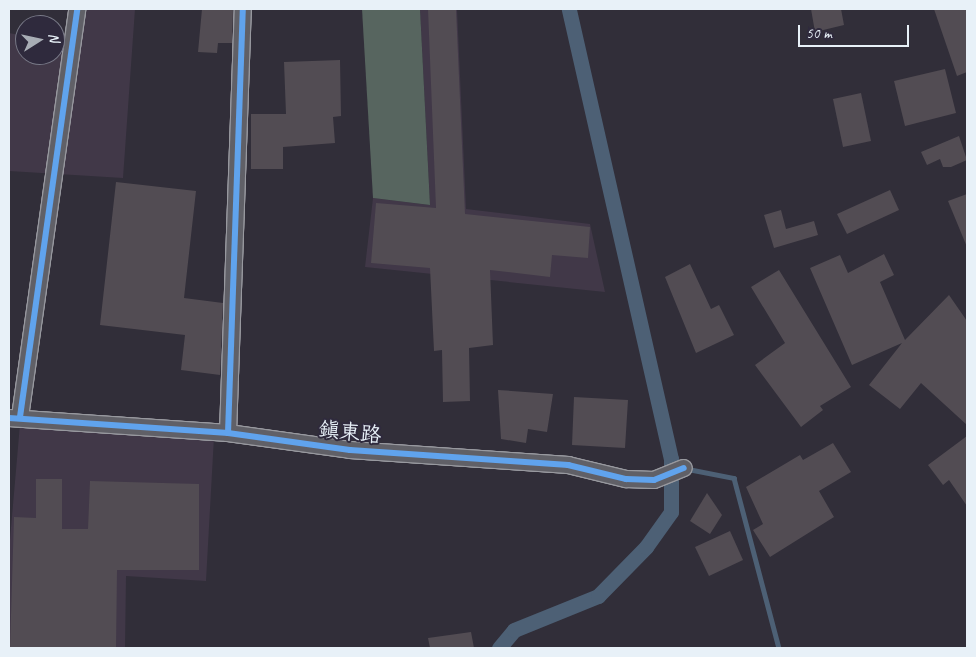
<!DOCTYPE html>
<html>
<head>
<meta charset="utf-8">
<style>
	body { margin:0 }
	#map { position:relative; width:976px; height:657px; overflow:hidden; background:#312e39; font-family:Caveat,"LXGW WenKai TC",sans-serif }
	div>[style] { position:absolute }
	[style*='--x'] { left:calc(var(--x)*1px); top:calc(var(--y)*1px); width:calc(var(--w)*1px); rotate:calc(var(--a)*1deg) }
	.built>* { inset:0; background:#413848 }
	.green>* { inset:0; background:#57655f }
	.stream>* { height:4.5px; margin:-2.25px; padding:0 2.25px; transform-origin:2.25px; border-radius:2.25px; background:#4d6075 }
	.canal>* { height:15px; margin:-7.5px; padding:0 7.5px; transform-origin:7.5px; border-radius:7.5px; background:#4d6075 }
	.building>* { inset:0; background:#524c53 }
	.roads { filter:drop-shadow(1px 0 #98999f) drop-shadow(-1px 0 #98999f) drop-shadow(0 1px #98999f) drop-shadow(0 -1px #98999f) }
	.minor>* { height:16px; margin:-8px; padding:0 8px; transform-origin:8px; border-radius:8px; background:#606067 }
	.cycleway>* { height:6px; margin:-3px; padding:0 3px; transform-origin:3px; border-radius:3px; background:#60a3ed }
	span { translate:-50% -50%; white-space:nowrap; text-align:center; line-height:1.15; -webkit-text-stroke:4px #2f2a3d; paint-order:stroke }
	.street-label { font-size:21px; color:#e8f1f8 }
	.frame { position:absolute; inset:0; border:10px solid #e8f1f8; pointer-events:none }
	.north { position:absolute; left:15px; top:15px; width:50px; height:50px; box-sizing:border-box; background:#2f2a3d; border:1px solid #797a88; border-radius:50%; rotate:80deg; font-size:14px; font-weight:700; line-height:20px; text-align:center; color:#e8f1f8 }
	.north::after { content:''; display:block; margin:auto; width:18px; height:22px; background:#a8adb5; clip-path:polygon(50% 0,100% 100%,50% 72%,0 100%) }
	.scale { position:absolute; left:798px; top:25px; width:111px; height:22px; box-sizing:border-box; border:2px solid #e8f1f8; border-top:0; padding-left:6px; font-size:15px; line-height:18px; white-space:nowrap; color:#e8f1f8; -webkit-text-stroke:4px #2f2a3d; paint-order:stroke }
</style>
</head>
<body>
<div id="map">
	<div class="built">
		<div style="clip-path:polygon(69px 9px,135px 9px,123px 178px,9px 171px,9px 33px,25px 36px,25px 55px,55px 55px,55px 41px,66px 43px)"></div>
		<div style="clip-path:polygon(420px 9px,457px 9px,466px 209px,590px 224px,605px 292px,365px 267px,373px 198px,430px 205px)"></div>
		<div style="clip-path:polygon(20px 424px,214px 437px,206px 581px,126px 576px,125px 648px,9px 648px,9px 551px)"></div>
	</div>
	<div class="green">
		<div style="clip-path:polygon(362px 9px,420px 9px,430px 205px,373px 198px)"></div>
	</div>
	<div class="stream">
		<div style="--x:688;--y:469;--w:47;--a:11.1"></div>
		<div style="--x:734;--y:478;--w:176;--a:75.2"></div>
	</div>
	<div class="canal">
		<div style="--x:499;--y:648;--w:23;--a:-50"></div>
		<div style="--x:514;--y:630;--w:91;--a:-22"></div>
		<div style="--x:598;--y:596;--w:69;--a:-45.6"></div>
		<div style="--x:646;--y:547;--w:43;--a:-54.5"></div>
		<div style="--x:671;--y:512;--w:53;--a:-90"></div>
		<div style="--x:671;--y:459;--w:461;--a:-102.8"></div>
	</div>
	<div class="building">
		<div style="clip-path:polygon(202px 9px,233px 9px,232px 43px,218px 43px,217px 53px,198px 52px)"></div>
		<div style="clip-path:polygon(428px 9px,456px 9px,465px 214px,590px 227px,588px 258px,552px 255px,550px 277px,490px 270px,493px 345px,469px 348px,470px 401px,443px 402px,442px 350px,434px 351px,430px 268px,371px 263px,376px 203px,436px 208px)"></div>
		<div style="clip-path:polygon(811px 9px,841px 9px,844px 25px,815px 32px)"></div>
		<div style="clip-path:polygon(934px 9px,967px 9px,967px 72px,957px 76px)"></div>
		<div style="clip-path:polygon(340px 60px,341px 116px,333px 117px,335px 143px,283px 147px,283px 169px,251px 169px,251px 114px,286px 114px,284px 62px)"></div>
		<div style="clip-path:polygon(945px 69px,956px 113px,905px 126px,894px 81px)"></div>
		<div style="clip-path:polygon(861px 93px,871px 141px,843px 147px,833px 99px)"></div>
		<div style="clip-path:polygon(959px 136px,967px 160px,951px 167px,943px 167px,940px 159px,927px 165px,921px 152px)"></div>
		<div style="clip-path:polygon(116px 182px,196px 191px,184px 298px,223px 303px,220px 375px,181px 370px,185px 335px,100px 325px)"></div>
		<div style="clip-path:polygon(890px 190px,899px 210px,847px 234px,837px 214px)"></div>
		<div style="clip-path:polygon(967px 194px,967px 247px,948px 201px)"></div>
		<div style="clip-path:polygon(781px 210px,786px 229px,814px 221px,818px 235px,774px 248px,764px 215px)"></div>
		<div style="clip-path:polygon(884px 254px,894px 275px,880px 282px,905px 340px,949px 295px,967px 321px,967px 425px,921px 383px,900px 409px,869px 385px,902px 343px,852px 365px,810px 268px,840px 255px,848px 273px)"></div>
		<div style="clip-path:polygon(690px 264px,711px 309px,719px 305px,734px 335px,696px 353px,665px 277px)"></div>
		<div style="clip-path:polygon(779px 270px,851px 387px,820px 406px,823px 410px,801px 427px,755px 365px,785px 343px,751px 287px)"></div>
		<div style="clip-path:polygon(498px 390px,553px 394px,547px 432px,528px 429px,526px 443px,501px 439px)"></div>
		<div style="clip-path:polygon(574px 397px,628px 400px,625px 448px,572px 445px)"></div>
		<div style="clip-path:polygon(967px 436px,967px 506px,949px 480px,943px 485px,928px 465px)"></div>
		<div style="clip-path:polygon(833px 443px,851px 472px,819px 491px,834px 517px,770px 557px,753px 530px,763px 524px,746px 487px,800px 455px,803px 460px)"></div>
		<div style="clip-path:polygon(36px 479px,62px 479px,62px 529px,88px 529px,90px 481px,199px 484px,199px 570px,117px 570px,116px 648px,10px 648px,14px 517px,36px 518px)"></div>
		<div style="clip-path:polygon(707px 493px,722px 515px,710px 534px,690px 521px)"></div>
		<div style="clip-path:polygon(730px 531px,743px 560px,709px 576px,695px 547px)"></div>
		<div style="clip-path:polygon(471px 632px,474px 648px,430px 648px,428px 638px)"></div>
	</div>
	<div class="roads">
		<div class="minor">
			<div style="--x:20;--y:417;--w:412;--a:-82"></div>
			<div style="--x:9;--y:418;--w:220;--a:3.9"></div>
			<div style="--x:228;--y:433;--w:123;--a:7.9"></div>
			<div style="--x:350;--y:450;--w:219;--a:3.9"></div>
			<div style="--x:568;--y:465;--w:60;--a:13.6"></div>
			<div style="--x:626;--y:479;--w:28;--a:2"></div>
			<div style="--x:654;--y:480;--w:32;--a:-22"></div>
			<div style="--x:228;--y:433;--w:424;--a:-88"></div>
		</div>
	</div>
	<div class="cycleway">
		<div style="--x:20;--y:417;--w:412;--a:-82"></div>
		<div style="--x:9;--y:418;--w:220;--a:3.9"></div>
		<div style="--x:228;--y:433;--w:123;--a:7.9"></div>
		<div style="--x:350;--y:450;--w:219;--a:3.9"></div>
		<div style="--x:568;--y:465;--w:60;--a:13.6"></div>
		<div style="--x:626;--y:479;--w:28;--a:2"></div>
		<div style="--x:654;--y:480;--w:32;--a:-22"></div>
		<div style="--x:228;--y:433;--w:424;--a:-88"></div>
	</div>
	<div class="street-label">
		<span style="left:350px;top:432px;rotate:6deg">鎮東路</span>
	</div>
	<div class="frame"></div>
	<div class="north">N</div>
	<div class="scale">50 m</div>
</div>
</body>
</html>
